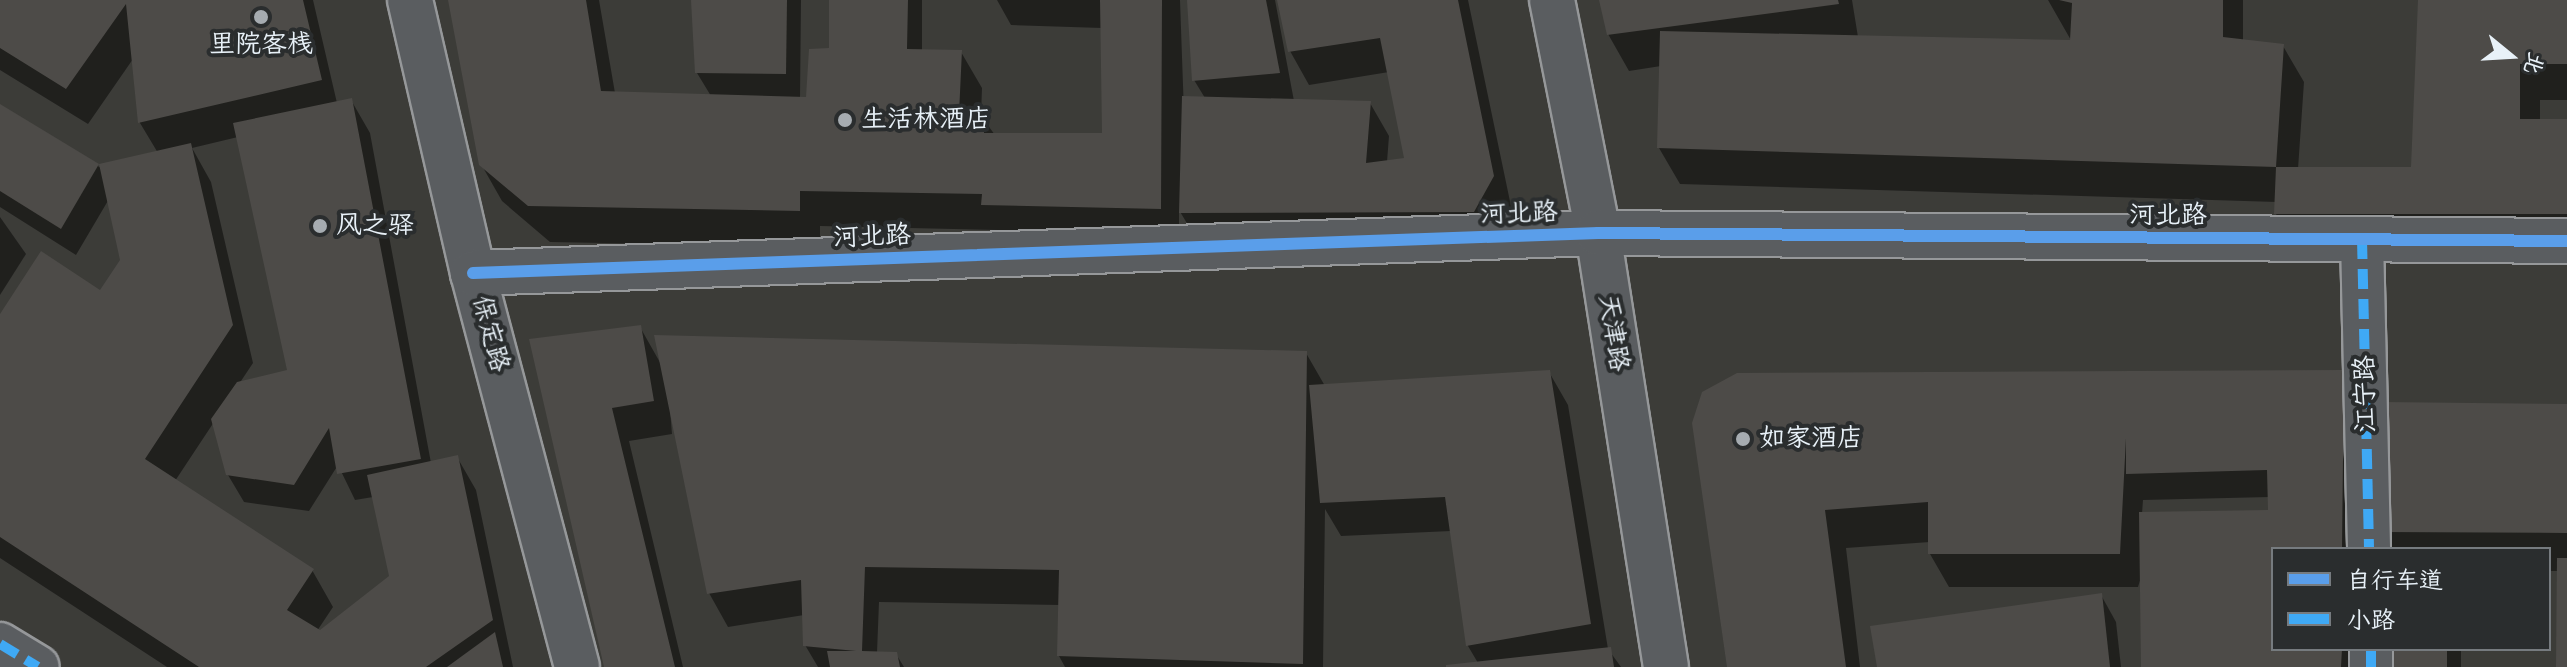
<!DOCTYPE html>
<html>
<head>
<meta charset="utf-8">
<style>
	body { margin:0 }
	#map { position:relative; width:2567px; height:667px; overflow:hidden; background:#2b2c2d; font-family:"Comic Neue","LXGW WenKai TC",sans-serif }
	div>[style] { position:absolute }
	[style*='--x'] { left:calc(var(--x)*1px); top:calc(var(--y)*1px); width:calc(var(--w)*1px); rotate:calc(var(--a)*1deg) }
	.built>* { inset:0; background:#3c3c38 }
	.shadow>* { inset:0; background:#0007 }
	.building>* { inset:0; background:#4d4b48 }
	.roads { filter:drop-shadow(2px 0 #96989a) drop-shadow(-2px 0 #96989a) drop-shadow(0 2px #96989a) drop-shadow(0 -2px #96989a) }
	.pedestrian>* { height:42px; margin:-21px; padding:0 21px; transform-origin:21px; border-radius:21px; background:#5a5d60 }
	.minor>* { height:44px; margin:-22px; padding:0 22px; transform-origin:22px; border-radius:22px; background:#5a5d60 }
	.quiet>* { height:10px; margin-top:-5px; transform-origin:0; background:repeating-linear-gradient(90deg,#3fa9f5 0 20px,transparent 0 30px) }
	.cycleway>* { height:12px; margin:-6px; padding:0 6px; transform-origin:6px; border-radius:6px; background:#5a9eea }
	.dots>* { width:22px; height:22px; translate:-50% -50%; box-sizing:border-box; border:4px solid #2a2d2e; border-radius:50% }
	span { translate:-50% -50%; white-space:nowrap; text-align:center; line-height:1.15; -webkit-text-stroke:8px #2a2d2e; paint-order:stroke }
	.poi-label { font-size:26px; color:#e8f1f8 }
	.left { translate:0 -50%; text-align:left }
	.street-label { font-size:26px; color:#e8f1f8 }
	.legend { position:absolute; left:2271px; top:547px; width:280px; height:104px; box-sizing:border-box; background:#2a2d2e; border:2px solid #767b7f; margin:0; padding:10px 14px; list-style:none; font-size:24px; color:#e8f1f8 }
	.legend li { display:flex; align-items:center; gap:16px; height:40px }
	.legend b { width:40px; border:2px solid #767b7f }
	.north { position:absolute; left:2471px; top:16px; width:80px; height:80px; -webkit-text-stroke:6px #2a2d2e; paint-order:stroke; rotate:108deg; font-size:22px; font-weight:700; line-height:32px; text-align:center; color:#e8f1f8 }
	.north::after { content:''; display:block; margin:auto; width:28px; height:36px; background:#e8f1f8; clip-path:polygon(50% 0,100% 100%,50% 72%,0 100%) }
</style>
</head>
<body>
<div id="map">
	<div class="built">
		<div style="clip-path:polygon(evenodd,0 0,2567px 0,2567px 667px,0 667px,0 0,2273px 549px,2549px 549px,2549px 649px,2273px 649px,2273px 549px)"></div>
	</div>
	<div class="shadow">
		<div style="clip-path:polygon(evenodd,0 0,313px 0,337px 103px,351px 100px,370px 133px,431px 463px,457px 457px,476px 490px,513px 667px,167px 667px,0 558px,0 317px,101px 293px,122px 260px,109px 199px,76px 255px,0 207px,0 106px,101px 168px,158px 153px,140px 123px,133px 59px,88px 124px,0 70px,0 0,238px 137px,289px 372px,239px 384px,253px 363px,211px 182px,192px 148px,238px 137px,0 0,214px 422px,228px 475px,244px 502px,309px 511px,338px 465px,355px 500px,373px 497px,391px 577px,313px 637px,333px 607px,312px 570px,175px 481px,214px 422px)"></div>
		<div style="clip-path:polygon(450px 0,599px 0,615px 93px,711px 96px,697px 73px,693px 0,801px 0,800px 99px,808px 99px,832px 51px,831px 0,922px 0,922px 51px,961px 52px,982px 88px,981px 116px,995px 135px,1104px 135px,1102px 28px,1011px 25px,997px 0,1180px 0,1184px 113px,1205px 98px,1194px 80px,1189px 0,1275px 0,1294px 101px,1370px 103px,1389px 136px,1387px 162px,1407px 159px,1389px 72px,1309px 85px,1290px 51px,1279px 0,1468px 0,1512px 211px,1493px 245px,1200px 245px,1179px 210px,1179px 241px,1002px 238px,998px 230px,820px 226px,820px 247px,550px 242px,502px 201px,481px 164px)"></div>
		<div style="clip-path:polygon(1601px 0,1852px 0,1858px 37px,2072px 42px,2048px 0,2243px 0,2243px 41px,2283px 46px,2304px 82px,2298px 169px,2413px 169px,2420px 0,2567px 0,2567px 100px,2540px 100px,2540px 121px,2567px 121px,2567px 250px,2297px 250px,2276px 214px,2277px 202px,1680px 184px,1659px 148px,1661px 66px,1629px 71px,1608px 34px)"></div>
		<div style="clip-path:polygon(0 217px,26px 254px,0 295px)"></div>
		<div style="clip-path:polygon(640px 327px,662px 366px,1306px 353px,1325px 386px,1549px 372px,1568px 405px,1608px 649px,1621px 667px,1446px 667px,1478px 663px,1468px 646px,1451px 531px,1341px 536px,1325px 509px,1323px 667px,1065px 667px,1059px 656px,1060px 605px,879px 602px,877px 653px,896px 654px,904px 667px,818px 667px,805px 645px,804px 615px,728px 627px,709px 593px,669px 397px,672px 434px,629px 441px,683px 667px,608px 667px,531px 341px)"></div>
		<div style="clip-path:polygon(evenodd,2343px 372px,2358px 398px,2357px 549px,2273px 549px,2273px 649px,2356px 649px,2356px 667px,2143px 667px,2142px 574px,2138px 587px,1949px 587px,1930px 554px,1930px 542px,1846px 548px,1860px 667px,1729px 667px,1694px 423px,2343px 372px,2270px 497px,2270px 512px,2142px 514px,2143px 500px,2270px 497px)"></div>
		<div style="clip-path:polygon(2567px 406px,2567px 667px,2558px 667px,2559px 571px,2549px 571px,2549px 549px,2392px 549px,2382px 531px)"></div>
		<div style="clip-path:polygon(2101px 595px,2116px 622px,2121px 667px,1879px 667px)"></div>
		<div style="clip-path:polygon(2384px 649px,2461px 649px,2461px 667px,2385px 667px)"></div>
	</div>
	<div class="building">
		<div style="clip-path:polygon(0 0,303px 0,322px 80px,138px 123px,126px 4px,66px 89px,0 48px)"></div>
		<div style="clip-path:polygon(448px 0,586px 0,601px 91px,806px 97px,809px 49px,829px 48px,829px 0,908px 0,907px 49px,962px 50px,959px 114px,985px 115px,984px 133px,1102px 133px,1100px 0,1162px 0,1161px 209px,981px 205px,982px 194px,800px 191px,800px 211px,528px 206px,479px 165px)"></div>
		<div style="clip-path:polygon(691px 0,787px 0,786px 74px,695px 73px)"></div>
		<div style="clip-path:polygon(1187px 0,1266px 0,1280px 73px,1192px 81px)"></div>
		<div style="clip-path:polygon(1277px 0,1458px 0,1494px 176px,1474px 212px,1179px 213px,1182px 96px,1371px 101px,1366px 163px,1404px 158px,1380px 38px,1288px 52px)"></div>
		<div style="clip-path:polygon(1599px 0,1838px 0,1839px 4px,1607px 35px)"></div>
		<div style="clip-path:polygon(2059px 0,2223px 0,2223px 37px,2284px 44px,2276px 167px,1657px 148px,1660px 31px,2070px 40px,2072px 3px)"></div>
		<div style="clip-path:polygon(2418px 0,2567px 0,2567px 64px,2520px 64px,2520px 119px,2567px 119px,2567px 214px,2274px 214px,2276px 167px,2411px 167px)"></div>
		<div style="clip-path:polygon(352px 98px,421px 459px,337px 474px,329px 428px,294px 485px,226px 475px,211px 419px,237px 382px,287px 370px,233px 123px)"></div>
		<div style="clip-path:polygon(0 104px,99px 164px,61px 229px,0 191px)"></div>
		<div style="clip-path:polygon(191px 143px,233px 325px,145px 459px,314px 569px,287px 610px,320px 630px,389px 576px,367px 475px,458px 455px,493px 620px,426px 667px,199px 667px,0 537px,0 314px,41px 251px,100px 290px,120px 260px,99px 164px)"></div>
		<div style="clip-path:polygon(641px 325px,654px 401px,612px 408px,675px 667px,604px 667px,529px 339px)"></div>
		<div style="clip-path:polygon(654px 335px,1307px 351px,1303px 664px,1057px 656px,1059px 570px,865px 567px,862px 651px,897px 652px,900px 667px,830px 667px,827px 651px,856px 651px,803px 646px,801px 580px,707px 594px)"></div>
		<div style="clip-path:polygon(1550px 370px,1591px 624px,1466px 646px,1445px 497px,1320px 503px,1309px 385px)"></div>
		<div style="clip-path:polygon(2344px 370px,2342px 549px,2273px 549px,2273px 649px,2342px 649px,2341px 667px,2141px 667px,2139px 512px,2268px 510px,2267px 470px,2126px 474px,2126px 438px,2120px 554px,1928px 554px,1928px 502px,1825px 510px,1846px 667px,1727px 667px,1692px 423px,1702px 392px,1737px 373px)"></div>
		<div style="clip-path:polygon(2382px 402px,2567px 404px,2567px 533px,2380px 532px)"></div>
		<div style="clip-path:polygon(2557px 558px,2567px 558px,2567px 667px,2556px 667px)"></div>
		<div style="clip-path:polygon(2102px 593px,2110px 667px,1877px 667px,1870px 626px)"></div>
		<div style="clip-path:polygon(495px 632px,503px 667px,447px 667px)"></div>
		<div style="clip-path:polygon(1611px 647px,1614px 667px,1446px 667px,1446px 665px)"></div>
		<div style="clip-path:polygon(2382px 649px,2447px 649px,2447px 667px,2383px 667px)"></div>
	</div>
	<div class="roads">
		<div class="pedestrian">
			<div style="--x:2362;--y:239;--w:310;--a:88.7"></div>
			<div style="--x:0;--y:644;--w:44;--a:31.2"></div>
			<div style="--x:2371;--y:649;--w:18;--a:90"></div>
		</div>
		<div class="minor">
			<div style="--x:410;--y:0;--w:280;--a:77"></div>
			<div style="--x:473;--y:273;--w:407;--a:75.2"></div>
			<div style="--x:1552;--y:0;--w:237;--a:78.8"></div>
			<div style="--x:1598;--y:233;--w:439;--a:81.1"></div>
			<div style="--x:473;--y:273;--w:1126;--a:-2.04"></div>
			<div style="--x:1598;--y:233;--w:969;--a:0.47"></div>
		</div>
	</div>
	<div class="quiet">
		<div style="--x:2362;--y:239;--w:310;--a:88.7"></div>
		<div style="--x:0;--y:644;--w:44;--a:31.2"></div>
		<div style="--x:2371;--y:649;--w:18;--a:90"></div>
	</div>
	<div class="cycleway">
		<div style="--x:473;--y:273;--w:1126;--a:-2.04"></div>
		<div style="--x:1598;--y:233;--w:969;--a:0.47"></div>
	</div>
	<div class="dots">
		<div style="left:261px;top:17px;background:#a6acb1"></div>
		<div style="left:845px;top:120px;background:#a6acb1"></div>
		<div style="left:320px;top:226px;background:#a6acb1"></div>
		<div style="left:1743px;top:439px;background:#a6acb1"></div>
	</div>
	<div class="poi-label">
		<span style="left:261px;top:45px">里院客栈</span>
		<span class="left" style="left:861px;top:120px">生活林酒店</span>
		<span class="left" style="left:336px;top:226px">风之驿</span>
		<span class="left" style="left:1759px;top:439px">如家酒店</span>
	</div>
	<div class="street-label">
		<span style="left:1519px;top:214px;rotate:-2deg">河北路</span>
		<span style="left:2168px;top:216px">河北路</span>
		<span style="left:872px;top:237px;rotate:-2deg">河北路</span>
		<span style="left:1613px;top:333px;rotate:81deg">天津路</span>
		<span style="left:490px;top:334px;rotate:75deg">保定路</span>
		<span style="left:2366px;top:394px;rotate:-91deg">江宁路</span>
	</div>
	<ul class="legend">
	<li><b style="height:10px;background:#5a9eea"></b>自行车道</li>
	<li><b style="height:10px;background:#3fa9f5"></b>小路</li>
	</ul>
	<div class="north">北</div>
</div>
</body>
</html>
